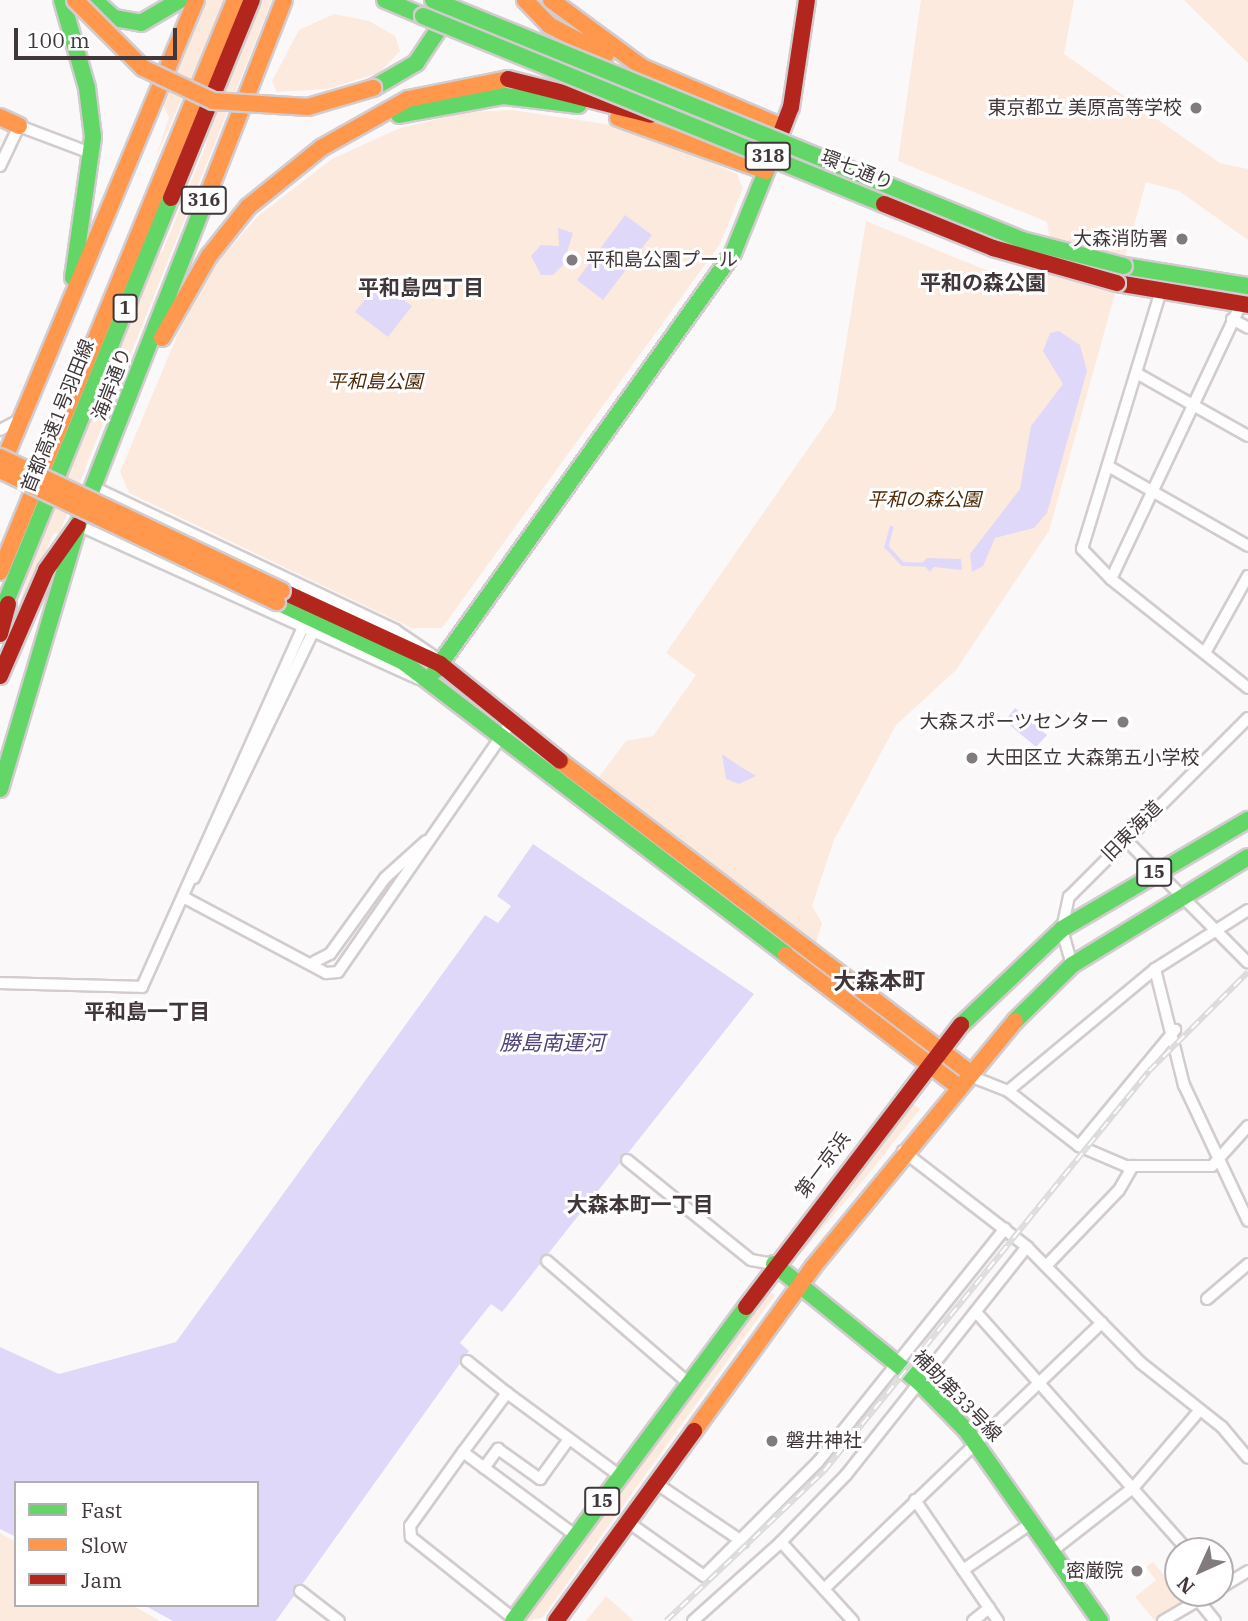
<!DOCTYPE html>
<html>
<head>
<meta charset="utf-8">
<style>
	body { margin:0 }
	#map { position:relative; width:1248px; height:1621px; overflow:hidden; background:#fbf8f9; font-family:"IBM Plex Serif","Noto Sans JP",serif }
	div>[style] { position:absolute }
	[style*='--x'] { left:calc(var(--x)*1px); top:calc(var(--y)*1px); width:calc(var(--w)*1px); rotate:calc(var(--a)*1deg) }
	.green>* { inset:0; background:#fdeade }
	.water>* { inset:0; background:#e0d8f8 }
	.stream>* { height:3.5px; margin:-1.75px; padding:0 1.75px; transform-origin:1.75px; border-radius:1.75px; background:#e0d8f8 }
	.roads { filter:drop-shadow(2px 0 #d2ccce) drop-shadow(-2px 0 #d2ccce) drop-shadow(0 2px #d2ccce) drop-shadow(0 -2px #d2ccce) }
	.street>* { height:10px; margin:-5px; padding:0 5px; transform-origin:5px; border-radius:5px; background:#fefefe }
	.fast>* { height:16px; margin:-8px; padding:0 8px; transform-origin:8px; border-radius:8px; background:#63d668 }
	.slow>* { height:16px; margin:-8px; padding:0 8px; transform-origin:8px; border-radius:8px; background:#ff974d }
	.jam>* { height:16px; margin:-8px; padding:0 8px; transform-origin:8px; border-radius:8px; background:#b3261e }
	.rail>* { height:6px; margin-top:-3px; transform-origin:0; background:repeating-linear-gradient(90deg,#fff 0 10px,#dddcdc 0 20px); box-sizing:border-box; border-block:2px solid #dddcdc }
	.bridges { filter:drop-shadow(2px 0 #d2ccce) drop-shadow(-2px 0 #d2ccce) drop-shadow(0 2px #d2ccce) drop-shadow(0 -2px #d2ccce) }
	.fast-bridge>* { height:16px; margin:-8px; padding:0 8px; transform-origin:8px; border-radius:8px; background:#63d668 }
	.slow-bridge>* { height:16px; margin:-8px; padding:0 8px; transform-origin:8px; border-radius:8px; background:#ff974d }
	.jam-bridge>* { height:16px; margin:-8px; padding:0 8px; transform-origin:8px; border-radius:8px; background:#b3261e }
	.dots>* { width:19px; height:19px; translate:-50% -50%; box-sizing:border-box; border:4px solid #fff; border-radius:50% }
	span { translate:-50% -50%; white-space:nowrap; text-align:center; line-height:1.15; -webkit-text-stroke:6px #fff; paint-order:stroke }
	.shield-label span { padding:2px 5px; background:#fff; border:2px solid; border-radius:5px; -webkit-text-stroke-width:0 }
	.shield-label { font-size:18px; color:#41373b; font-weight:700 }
	.poi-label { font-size:19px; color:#41373b }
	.right { translate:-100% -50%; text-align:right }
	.left { translate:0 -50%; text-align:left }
	.street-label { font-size:19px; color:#41373b }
	.park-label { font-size:19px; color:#502906; font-style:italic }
	.neighbourhood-label { font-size:21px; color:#41373b; font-weight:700 }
	.water-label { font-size:21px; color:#514178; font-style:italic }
	.quarter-label { font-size:23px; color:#41373b; font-weight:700 }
	.legend { position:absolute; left:14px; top:1481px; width:245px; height:126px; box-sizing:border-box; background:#fff; border:2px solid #b3afb1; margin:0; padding:9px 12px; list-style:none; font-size:21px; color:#41373b }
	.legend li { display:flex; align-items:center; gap:14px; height:35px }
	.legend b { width:35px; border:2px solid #b3afb1 }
	.north { position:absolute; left:1164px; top:1537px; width:70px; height:70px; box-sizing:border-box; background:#fff; border:2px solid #b3afb1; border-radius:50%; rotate:225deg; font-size:19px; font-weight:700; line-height:28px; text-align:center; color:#41373b }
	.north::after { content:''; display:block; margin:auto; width:24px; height:32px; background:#827b7e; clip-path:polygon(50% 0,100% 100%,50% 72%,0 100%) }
	.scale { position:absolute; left:14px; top:28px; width:163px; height:32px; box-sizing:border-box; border:4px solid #41373b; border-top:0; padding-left:9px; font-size:21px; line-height:24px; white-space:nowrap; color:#41373b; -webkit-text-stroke:5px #fff; paint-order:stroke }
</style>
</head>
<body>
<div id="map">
	<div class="green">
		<div style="clip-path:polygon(206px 0,226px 0,156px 157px,169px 117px,163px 105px)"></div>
		<div style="clip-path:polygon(258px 0,272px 0,59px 534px,54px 532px,12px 630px,31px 563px,150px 264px,163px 250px,206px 145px,207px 125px)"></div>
		<div style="clip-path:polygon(921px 0,1074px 0,1064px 54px,1220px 163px,1248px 169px,1248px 240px,1179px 191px,1146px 182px,1049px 531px,956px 670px,896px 725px,834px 840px,812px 906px,822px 923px,816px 943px,599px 777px,626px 741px,653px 736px,696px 675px,666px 653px,835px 410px,866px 221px,1025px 286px,1037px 276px,1050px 240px,1047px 222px,898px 161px)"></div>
		<div style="clip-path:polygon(1184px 0,1248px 0,1248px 63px)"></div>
		<div style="clip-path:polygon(334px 14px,369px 21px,395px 36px,400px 51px,379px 73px,327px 89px,277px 92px,272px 81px,299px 30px)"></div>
		<div style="clip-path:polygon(512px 110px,632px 128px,737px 174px,743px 188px,720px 244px,442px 628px,412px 628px,129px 493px,120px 472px,179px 331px,219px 260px,258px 216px,332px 159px,400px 128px,468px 112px)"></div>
		<div style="clip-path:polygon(913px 1104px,920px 1109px,871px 1171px,803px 1251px,798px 1248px)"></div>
		<div style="clip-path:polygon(769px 1291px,775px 1295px,542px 1618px,525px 1621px)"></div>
		<div style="clip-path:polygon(0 1533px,16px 1542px,16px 1605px,132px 1605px,160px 1621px,0 1621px)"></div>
		<div style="clip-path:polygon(1153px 1562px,1185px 1600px,1155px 1621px,1135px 1597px,1156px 1580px,1146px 1567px)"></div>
		<div style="clip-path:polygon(606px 1596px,634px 1621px,586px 1621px)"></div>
	</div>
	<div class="water">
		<div style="clip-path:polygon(625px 215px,652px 235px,603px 300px,577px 280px)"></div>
		<div style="clip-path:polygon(558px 228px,573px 233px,563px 265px,553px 275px,541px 275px,531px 256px,541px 245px,559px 246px)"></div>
		<div style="clip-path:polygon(379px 281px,412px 306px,388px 337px,355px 312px)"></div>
		<div style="clip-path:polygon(1059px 331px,1080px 345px,1087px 371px,1047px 513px,1034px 528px,995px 538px,983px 566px,972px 572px,970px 554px,1020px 489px,1031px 426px,1063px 384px,1043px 351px,1050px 333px)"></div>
		<div style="clip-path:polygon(927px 558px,961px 559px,962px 570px,934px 567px,930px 572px,922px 563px)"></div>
		<div style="clip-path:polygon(1015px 708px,1047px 735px,1036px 747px,1005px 721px)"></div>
		<div style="clip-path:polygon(722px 754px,738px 765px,756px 776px,739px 784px,726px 779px)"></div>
		<div style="clip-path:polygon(533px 844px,754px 994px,502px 1312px,491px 1304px,460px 1343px,469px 1351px,276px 1621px,173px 1621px,144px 1605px,257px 1605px,257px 1483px,16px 1483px,16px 1537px,0 1529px,0 1347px,59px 1374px,176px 1342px,485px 915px,498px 923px,511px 906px,497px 896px)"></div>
	</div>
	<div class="stream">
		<div style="--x:892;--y:528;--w:20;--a:105"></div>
		<div style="--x:887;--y:547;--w:23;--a:47"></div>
		<div style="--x:903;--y:564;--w:24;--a:2"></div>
	</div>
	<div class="roads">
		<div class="street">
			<div style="--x:0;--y:166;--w:44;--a:-64.6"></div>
			<div style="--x:19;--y:126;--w:79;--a:20.7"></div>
			<div style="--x:1241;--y:304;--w:304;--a:115.3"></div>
			<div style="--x:1111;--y:579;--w:175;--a:38.5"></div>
			<div style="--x:1232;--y:319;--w:18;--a:29"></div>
			<div style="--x:1138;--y:374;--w:126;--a:29.4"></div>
			<div style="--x:0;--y:430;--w:21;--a:-28"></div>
			<div style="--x:1108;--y:466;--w:161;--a:29.7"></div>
			<div style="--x:93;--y:487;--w:334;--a:25.3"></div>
			<div style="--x:395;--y:630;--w:45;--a:34"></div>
			<div style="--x:78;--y:525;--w:374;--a:24.3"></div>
			<div style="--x:1111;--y:579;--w:42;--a:-134"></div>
			<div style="--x:1082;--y:549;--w:271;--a:-73"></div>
			<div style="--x:1206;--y:651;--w:86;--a:-60.8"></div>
			<div style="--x:1123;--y:837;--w:177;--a:45.2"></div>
			<div style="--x:194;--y:878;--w:273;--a:-64.2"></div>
			<div style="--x:185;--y:898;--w:160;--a:28"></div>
			<div style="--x:326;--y:973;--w:12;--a:-5"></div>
			<div style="--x:338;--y:972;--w:304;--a:-55.3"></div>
			<div style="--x:1248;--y:910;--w:110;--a:147.6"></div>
			<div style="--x:1155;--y:969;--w:120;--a:76"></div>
			<div style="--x:1184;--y:1085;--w:150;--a:64.8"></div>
			<div style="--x:314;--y:962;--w:18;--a:-27"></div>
			<div style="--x:330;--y:954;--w:94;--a:-54.1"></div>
			<div style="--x:385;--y:878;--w:55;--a:-42.1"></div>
			<div style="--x:1072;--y:965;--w:37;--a:-106"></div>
			<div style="--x:1062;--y:929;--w:33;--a:-78"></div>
			<div style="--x:1069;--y:897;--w:253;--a:-45"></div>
			<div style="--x:0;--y:983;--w:142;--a:1.6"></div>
			<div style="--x:142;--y:987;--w:394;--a:-65.9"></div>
			<div style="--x:965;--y:1074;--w:46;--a:21.6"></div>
			<div style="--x:1008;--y:1091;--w:90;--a:37.8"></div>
			<div style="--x:1079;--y:1146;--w:51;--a:23.1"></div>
			<div style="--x:1126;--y:1166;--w:86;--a:0"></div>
			<div style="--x:1212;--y:1166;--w:54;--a:-48"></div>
			<div style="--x:1008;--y:1091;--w:191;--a:-39.7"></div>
			<div style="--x:1079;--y:1146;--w:151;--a:-50.4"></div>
			<div style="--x:903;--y:1151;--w:157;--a:37.7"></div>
			<div style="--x:1027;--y:1247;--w:163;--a:45.5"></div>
			<div style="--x:1141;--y:1363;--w:103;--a:38.3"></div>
			<div style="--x:1222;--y:1427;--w:40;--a:50"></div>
			<div style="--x:627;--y:1160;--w:159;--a:38.9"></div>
			<div style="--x:751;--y:1260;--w:23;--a:10"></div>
			<div style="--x:547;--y:1261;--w:185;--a:40.8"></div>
			<div style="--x:1046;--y:1266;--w:105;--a:-46.2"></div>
			<div style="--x:1119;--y:1190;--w:28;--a:-60"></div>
			<div style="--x:1207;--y:1299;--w:54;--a:-40.5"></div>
			<div style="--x:976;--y:1312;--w:319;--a:48.4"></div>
			<div style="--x:467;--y:1361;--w:51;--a:38.7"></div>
			<div style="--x:463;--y:1452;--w:141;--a:36.6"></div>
			<div style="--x:484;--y:1468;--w:24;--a:-54"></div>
			<div style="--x:498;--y:1449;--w:52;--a:35.5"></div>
			<div style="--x:540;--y:1479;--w:49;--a:-54.1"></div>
			<div style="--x:657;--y:1484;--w:104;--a:34"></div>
			<div style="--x:915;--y:1500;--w:147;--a:55.6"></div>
			<div style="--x:628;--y:1522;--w:93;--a:35.4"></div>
			<div style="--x:704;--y:1576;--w:161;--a:-45"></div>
			<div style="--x:818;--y:1462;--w:299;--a:-51.3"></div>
			<div style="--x:781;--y:1542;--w:93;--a:-45.9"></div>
			<div style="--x:846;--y:1475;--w:291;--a:-51.6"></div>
			<div style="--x:1052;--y:1551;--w:104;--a:-38"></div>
			<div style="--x:1134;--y:1487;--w:101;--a:-49.4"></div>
			<div style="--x:963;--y:1570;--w:85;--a:-34.4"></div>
			<div style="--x:1220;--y:1588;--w:33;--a:-31"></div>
			<div style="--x:824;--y:1589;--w:385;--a:-43.8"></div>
			<div style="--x:300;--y:1591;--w:49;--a:37.6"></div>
			<div style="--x:1198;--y:1600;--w:27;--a:51"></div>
			<div style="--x:514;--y:1619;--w:132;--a:-141.5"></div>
			<div style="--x:411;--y:1537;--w:11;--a:-95"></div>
			<div style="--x:410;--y:1526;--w:91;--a:-54.4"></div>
			<div style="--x:463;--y:1452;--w:74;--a:-53.3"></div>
			<div style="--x:507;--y:1393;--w:140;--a:36.3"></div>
			<div style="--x:693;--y:1621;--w:118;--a:-41.9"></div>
			<div style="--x:781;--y:1542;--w:107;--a:47.7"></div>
			<div style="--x:973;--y:1621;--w:21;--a:-39"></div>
			<div style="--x:1163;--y:1621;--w:56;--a:-30.3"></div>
		</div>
		<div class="fast">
			<div style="--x:62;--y:0;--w:91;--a:74.1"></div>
			<div style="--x:87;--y:88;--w:49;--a:83"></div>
			<div style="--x:93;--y:137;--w:142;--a:98.1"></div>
			<div style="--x:94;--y:0;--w:27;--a:42"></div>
			<div style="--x:114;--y:18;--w:27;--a:10"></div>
			<div style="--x:141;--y:23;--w:45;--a:-30.5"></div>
			<div style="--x:385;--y:0;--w:41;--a:22.8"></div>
			<div style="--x:373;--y:88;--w:50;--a:-30.2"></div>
			<div style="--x:416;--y:63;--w:61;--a:-56.3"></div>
			<div style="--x:399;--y:115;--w:107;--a:-10.3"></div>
			<div style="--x:504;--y:96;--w:75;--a:6.9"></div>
			<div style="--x:1124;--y:266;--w:126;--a:9.2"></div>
			<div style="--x:277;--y:602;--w:138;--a:25.3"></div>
			<div style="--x:402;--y:661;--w:484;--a:37.4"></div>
			<div style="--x:0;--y:616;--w:452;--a:-67.8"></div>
			<div style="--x:435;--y:671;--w:513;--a:-54.51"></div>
			<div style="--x:733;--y:253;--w:101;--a:-68"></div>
			<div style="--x:0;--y:789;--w:275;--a:-73.5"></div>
			<div style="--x:78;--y:525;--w:356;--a:-68.6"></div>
			<div style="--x:1015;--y:1021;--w:80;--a:-44.5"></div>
			<div style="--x:1072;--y:965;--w:206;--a:-31.5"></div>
			<div style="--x:961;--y:1025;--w:139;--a:-43.5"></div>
			<div style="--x:1062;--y:929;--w:216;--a:-30.4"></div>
			<div style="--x:774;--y:1264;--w:187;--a:39.1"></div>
			<div style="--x:919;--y:1382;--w:67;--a:45.6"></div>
			<div style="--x:966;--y:1430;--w:233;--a:54.9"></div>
			<div style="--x:513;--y:1621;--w:391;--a:-53.4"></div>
		</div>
		<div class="slow">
			<div style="--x:525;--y:0;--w:35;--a:46"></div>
			<div style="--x:549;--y:25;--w:64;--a:27.8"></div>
			<div style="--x:551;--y:0;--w:113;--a:36.4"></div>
			<div style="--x:642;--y:67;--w:153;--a:23.1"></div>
			<div style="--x:0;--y:117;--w:21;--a:25"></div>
			<div style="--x:618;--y:118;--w:157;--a:19.7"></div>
			<div style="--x:208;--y:194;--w:208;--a:-68.6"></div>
			<div style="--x:162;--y:338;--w:95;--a:-60.2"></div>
			<div style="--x:209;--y:256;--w:63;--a:-51.5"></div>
			<div style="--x:248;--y:207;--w:94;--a:-38.9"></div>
			<div style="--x:321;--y:148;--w:100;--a:-29.4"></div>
			<div style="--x:408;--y:99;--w:102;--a:-11.3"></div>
			<div style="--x:0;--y:470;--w:509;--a:-67.36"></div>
			<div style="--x:0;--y:572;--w:618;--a:-67.67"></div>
			<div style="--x:560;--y:761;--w:512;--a:37.23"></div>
			<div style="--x:786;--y:955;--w:214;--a:37.4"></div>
			<div style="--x:694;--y:1431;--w:203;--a:-54"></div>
			<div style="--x:813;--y:1267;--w:318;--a:-50.6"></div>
		</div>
		<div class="jam">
			<div style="--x:508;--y:79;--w:147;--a:14.1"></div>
			<div style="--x:779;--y:138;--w:33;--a:-69"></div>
			<div style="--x:791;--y:107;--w:108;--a:-81.5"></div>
			<div style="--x:171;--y:198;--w:214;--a:-67.8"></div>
			<div style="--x:1117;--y:283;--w:133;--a:9.5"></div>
			<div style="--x:282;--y:591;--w:174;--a:24.8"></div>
			<div style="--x:440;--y:664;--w:154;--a:38.9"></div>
			<div style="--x:0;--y:634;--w:31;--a:-75"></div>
			<div style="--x:0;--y:676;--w:116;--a:-66.5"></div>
			<div style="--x:46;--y:570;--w:55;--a:-54.6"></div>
			<div style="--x:746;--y:1307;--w:355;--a:-52.7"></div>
			<div style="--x:556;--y:1621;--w:235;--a:-54"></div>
		</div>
	</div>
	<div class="rail">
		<div style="--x:666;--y:1621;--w:218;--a:-43.5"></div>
		<div style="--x:824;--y:1471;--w:515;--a:-50.91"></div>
		<div style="--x:1149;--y:1071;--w:140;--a:-45"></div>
	</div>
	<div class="bridges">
		<div class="fast-bridge">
			<div style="--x:433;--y:0;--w:636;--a:22.17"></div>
			<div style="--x:1022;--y:240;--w:105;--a:14.3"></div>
			<div style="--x:423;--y:16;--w:498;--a:22.2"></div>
		</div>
		<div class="slow-bridge">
			<div style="--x:75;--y:0;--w:96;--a:45"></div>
			<div style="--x:143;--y:68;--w:77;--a:25.2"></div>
			<div style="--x:213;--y:101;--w:95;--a:3.6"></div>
			<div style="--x:308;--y:107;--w:68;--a:-16.3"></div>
			<div style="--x:0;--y:457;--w:312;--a:25.4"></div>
			<div style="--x:0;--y:470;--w:307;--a:25.5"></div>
		</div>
		<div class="jam-bridge">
			<div style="--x:884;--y:204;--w:118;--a:22"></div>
			<div style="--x:993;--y:248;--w:129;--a:15.8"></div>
		</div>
	</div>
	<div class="dots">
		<div style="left:1196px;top:108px;background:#827b7e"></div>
		<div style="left:1182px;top:239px;background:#827b7e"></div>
		<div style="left:572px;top:260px;background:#827b7e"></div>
		<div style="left:1123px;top:722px;background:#827b7e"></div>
		<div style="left:972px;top:758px;background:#827b7e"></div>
		<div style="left:772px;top:1441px;background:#827b7e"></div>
		<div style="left:1137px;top:1571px;background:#827b7e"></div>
	</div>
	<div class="shield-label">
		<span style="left:768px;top:156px">318</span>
		<span style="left:204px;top:200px">316</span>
		<span style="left:125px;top:308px">1</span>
		<span style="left:1154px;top:872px">15</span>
		<span style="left:602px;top:1501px">15</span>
	</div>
	<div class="poi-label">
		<span class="right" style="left:1182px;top:108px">東京都立 美原高等学校</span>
		<span class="right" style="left:1168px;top:239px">大森消防署</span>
		<span class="left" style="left:586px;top:260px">平和島公園プール</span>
		<span class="right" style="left:1109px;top:722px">大森スポーツセンター</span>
		<span class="left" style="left:986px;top:758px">大田区立 大森第五小学校</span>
		<span class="left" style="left:786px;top:1441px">磐井神社</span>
		<span class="right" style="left:1123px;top:1571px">密厳院</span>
	</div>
	<div class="street-label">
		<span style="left:857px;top:170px;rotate:22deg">環七通り</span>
		<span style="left:112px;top:384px;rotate:-69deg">海岸通り</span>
		<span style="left:58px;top:416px;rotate:-68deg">首都高速1号羽田線</span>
		<span style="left:1132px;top:831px;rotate:-45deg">旧東海道</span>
		<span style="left:823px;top:1165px;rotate:-53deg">第一京浜</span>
		<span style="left:957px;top:1396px;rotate:46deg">補助第33号線</span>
	</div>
	<div class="park-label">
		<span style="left:375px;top:382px">平和島公園</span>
		<span style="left:924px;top:500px">平和の森公園</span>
	</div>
	<div class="neighbourhood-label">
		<span style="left:983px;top:282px">平和の森公園</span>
		<span style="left:421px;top:287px">平和島四丁目</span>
		<span style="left:147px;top:1011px">平和島一丁目</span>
		<span style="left:640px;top:1204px">大森本町一丁目</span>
	</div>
	<div class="water-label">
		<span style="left:552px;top:1042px">勝島南運河</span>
	</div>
	<div class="quarter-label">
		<span style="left:879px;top:980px">大森本町</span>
	</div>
	<ul class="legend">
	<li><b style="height:9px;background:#63d668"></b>Fast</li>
	<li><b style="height:9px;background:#ff974d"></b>Slow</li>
	<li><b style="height:9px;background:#b3261e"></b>Jam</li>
	</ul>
	<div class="north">N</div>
	<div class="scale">100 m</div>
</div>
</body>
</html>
